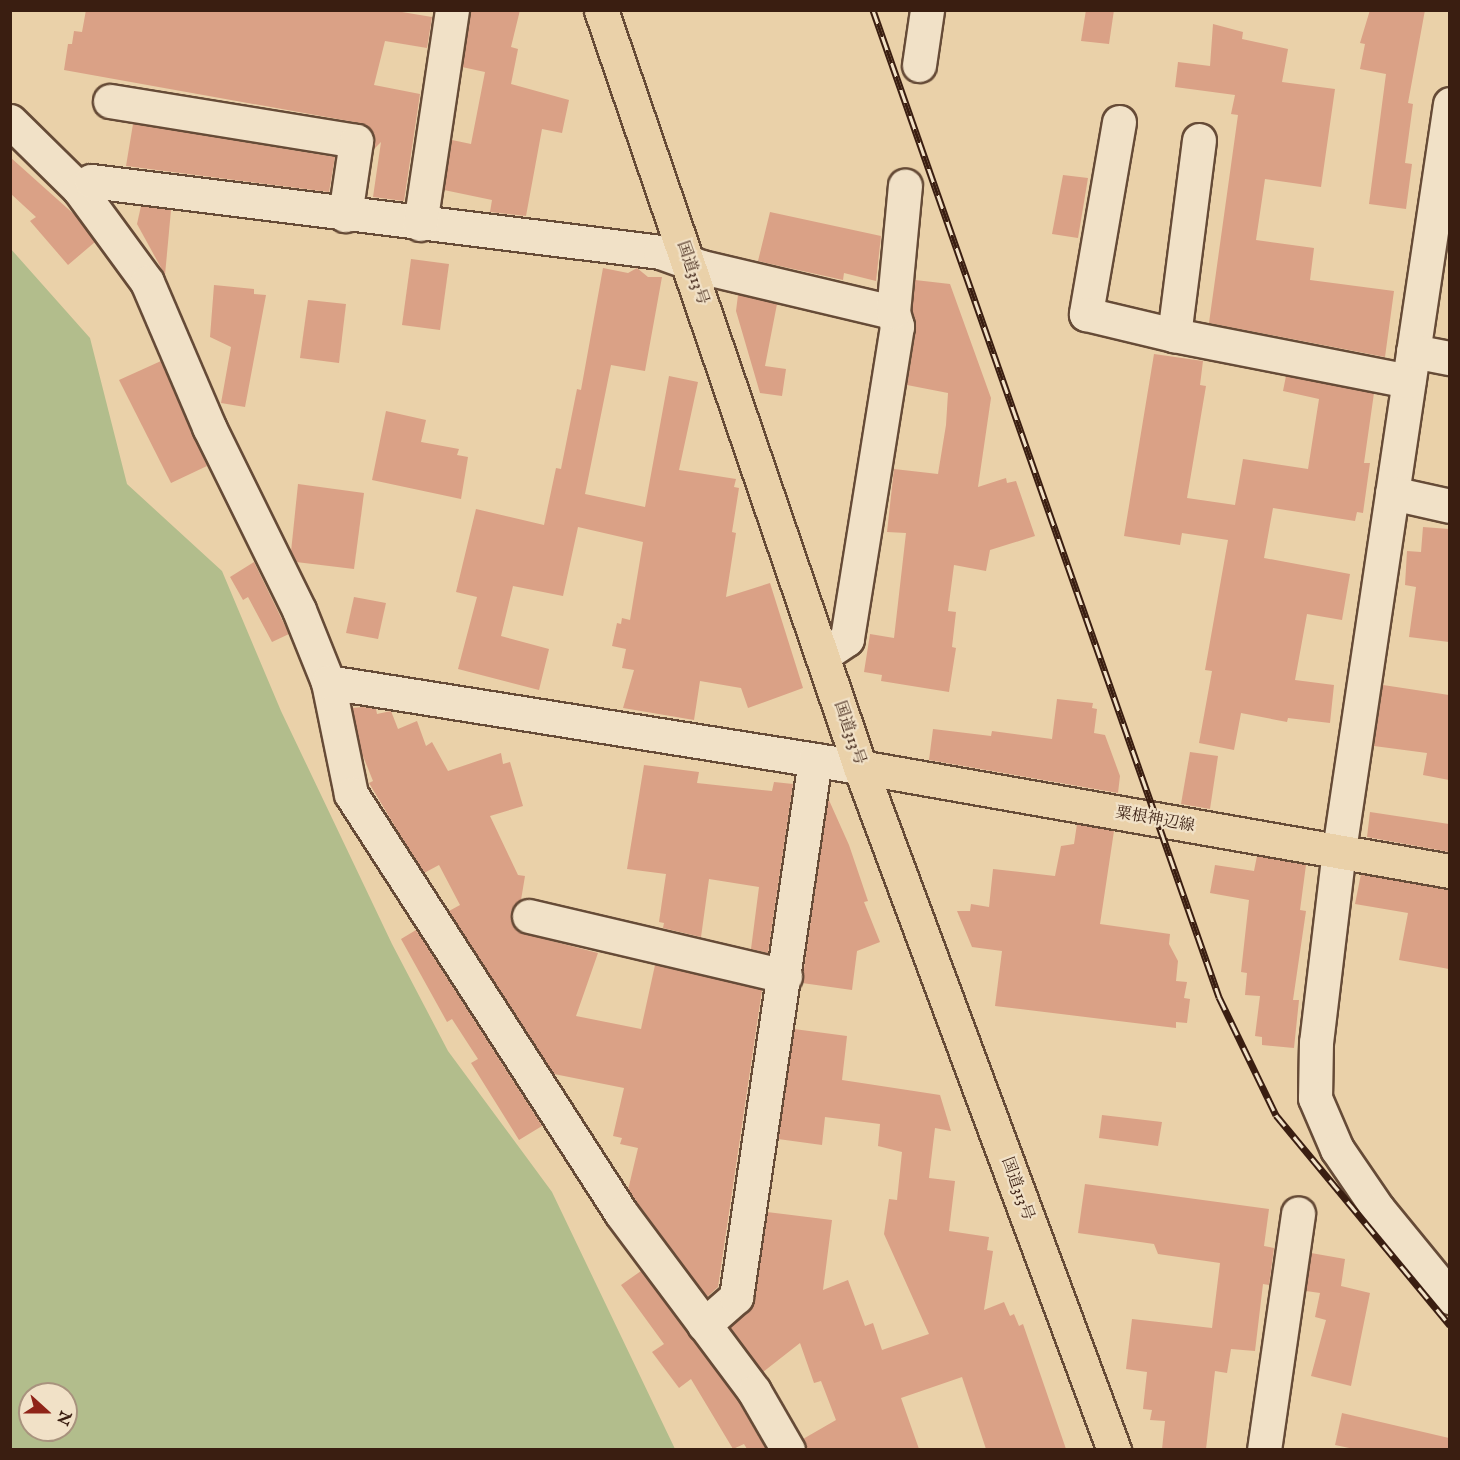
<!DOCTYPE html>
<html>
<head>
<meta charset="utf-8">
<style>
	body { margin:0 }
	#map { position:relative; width:1460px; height:1460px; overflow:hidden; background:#ead1a9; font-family:"IM FELL English","Noto Serif JP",serif }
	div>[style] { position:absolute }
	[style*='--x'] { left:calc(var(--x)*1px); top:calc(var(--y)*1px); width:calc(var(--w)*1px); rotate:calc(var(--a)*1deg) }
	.green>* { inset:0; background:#b2bd8c }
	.building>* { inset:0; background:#daa186 }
	.roads { filter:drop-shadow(2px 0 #664b37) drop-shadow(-2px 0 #664b37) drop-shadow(0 2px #664b37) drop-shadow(0 -2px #664b37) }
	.minor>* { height:33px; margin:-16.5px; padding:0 16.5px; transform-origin:16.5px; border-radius:16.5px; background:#f1e1c7 }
	.major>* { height:33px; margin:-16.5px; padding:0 16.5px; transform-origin:16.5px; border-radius:16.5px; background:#ead1a9 }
	.highway>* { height:33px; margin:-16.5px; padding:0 16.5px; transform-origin:16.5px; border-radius:16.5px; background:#ead1a9 }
	.rail>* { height:7px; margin-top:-3.5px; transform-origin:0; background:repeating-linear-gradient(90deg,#f1e1c7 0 14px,#3a1e11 0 28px); box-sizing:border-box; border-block:2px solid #3a1e11 }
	span { translate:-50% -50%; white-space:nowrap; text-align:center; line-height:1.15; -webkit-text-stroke:4.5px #f1e1c7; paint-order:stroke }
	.street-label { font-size:16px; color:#3a1e11 }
	.frame { position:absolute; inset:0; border:12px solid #3a1e11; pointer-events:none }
	.north { position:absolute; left:18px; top:1382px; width:60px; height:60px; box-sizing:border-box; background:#f1e1c7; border:2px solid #a8937e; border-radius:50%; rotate:111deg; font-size:16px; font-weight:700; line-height:24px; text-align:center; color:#3a1e11 }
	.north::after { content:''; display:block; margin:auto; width:21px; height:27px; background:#8f2418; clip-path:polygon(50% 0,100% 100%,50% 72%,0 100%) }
</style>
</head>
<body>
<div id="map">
	<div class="green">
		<div style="clip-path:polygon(evenodd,10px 248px,90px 338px,127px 484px,222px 571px,281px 711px,392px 944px,448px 1051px,552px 1192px,675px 1449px,11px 1449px,10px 248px,30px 1394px,66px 1394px,66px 1430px,30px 1430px,30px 1394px)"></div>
	</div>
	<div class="building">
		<div style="clip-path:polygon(86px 10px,390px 10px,432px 17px,427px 48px,385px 41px,374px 85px,420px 94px,404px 201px,373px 197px,381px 142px,374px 149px,373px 134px,360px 123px,64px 70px,68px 44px,72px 44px,74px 31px,82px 32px)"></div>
		<div style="clip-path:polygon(470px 10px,520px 10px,511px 47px,518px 49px,511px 84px,569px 100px,562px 133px,542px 129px,526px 216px,490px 212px,492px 200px,444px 190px,452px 140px,471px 144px,485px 72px,462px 67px)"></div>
		<div style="clip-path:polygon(1086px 10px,1114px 10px,1109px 44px,1081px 41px)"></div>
		<div style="clip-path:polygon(1370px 10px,1425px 10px,1408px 103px,1413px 104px,1405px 163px,1412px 164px,1406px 209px,1369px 204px,1386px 74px,1360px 69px,1365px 44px,1360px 43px)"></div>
		<div style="clip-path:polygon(1213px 24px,1243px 32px,1242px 39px,1288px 49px,1282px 82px,1335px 89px,1321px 187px,1265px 179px,1256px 240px,1314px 248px,1310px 280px,1394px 291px,1385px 357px,1209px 323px,1238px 115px,1231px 114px,1235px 95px,1175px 87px,1178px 62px,1210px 66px)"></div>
		<div style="clip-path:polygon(133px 124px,335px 157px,329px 192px,126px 166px)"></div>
		<div style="clip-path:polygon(10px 157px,76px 216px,95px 242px,68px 265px,30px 221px,36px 217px,10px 193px)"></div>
		<div style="clip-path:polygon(1063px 175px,1088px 178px,1078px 238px,1052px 234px)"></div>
		<div style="clip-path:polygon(141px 206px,171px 210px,165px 275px,137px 224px)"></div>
		<div style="clip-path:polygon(770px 212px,881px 236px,876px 281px,844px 273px,843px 280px,758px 261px)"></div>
		<div style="clip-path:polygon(411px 259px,449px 264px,440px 330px,402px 325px)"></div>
		<div style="clip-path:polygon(603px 268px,628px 273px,637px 268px,648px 277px,662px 277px,645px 371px,611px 365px,585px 494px,645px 507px,669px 376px,698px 382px,679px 470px,736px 479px,734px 487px,739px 488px,732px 532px,736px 533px,726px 597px,770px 583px,803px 688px,748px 708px,741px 688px,700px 681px,694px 720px,623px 708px,634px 670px,622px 668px,626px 649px,612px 646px,617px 623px,621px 624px,622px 618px,630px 620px,643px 542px,578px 527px,563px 596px,513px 586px,501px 636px,549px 649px,539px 690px,458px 669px,477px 597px,456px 592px,476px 509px,544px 525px,556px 468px,561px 469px,577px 389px,581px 390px)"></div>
		<div style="clip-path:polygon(915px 280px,950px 284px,991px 398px,978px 487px,1006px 478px,1007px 483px,1016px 481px,1035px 536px,990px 550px,986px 571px,954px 565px,948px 611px,956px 612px,952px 647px,956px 648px,949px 692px,881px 681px,882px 675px,864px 672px,870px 634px,894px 638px,906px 533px,887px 532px,894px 469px,938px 474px,946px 425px,948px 393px,907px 385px,916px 329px,912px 310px)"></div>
		<div style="clip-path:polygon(214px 285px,254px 289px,254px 294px,266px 295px,245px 407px,221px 403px,231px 347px,210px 337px)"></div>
		<div style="clip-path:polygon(738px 295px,777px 304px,765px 366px,786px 369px,782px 396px,760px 393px,736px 311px)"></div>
		<div style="clip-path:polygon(308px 300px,346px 304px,339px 363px,300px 358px)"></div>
		<div style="clip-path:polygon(1154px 354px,1203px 361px,1200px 385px,1206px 386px,1187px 498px,1235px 505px,1243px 459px,1308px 469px,1319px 399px,1283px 391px,1286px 376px,1374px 393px,1364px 463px,1370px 463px,1363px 513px,1357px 512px,1355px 521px,1273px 508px,1264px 558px,1350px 574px,1342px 620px,1307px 614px,1295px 680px,1334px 685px,1330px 723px,1288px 718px,1287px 722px,1241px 713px,1234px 750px,1199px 743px,1212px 671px,1205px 670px,1228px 540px,1182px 533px,1180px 545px,1124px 536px)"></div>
		<div style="clip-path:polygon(161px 361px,207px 466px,171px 483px,119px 380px)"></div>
		<div style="clip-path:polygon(386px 411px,426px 420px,421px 442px,459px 449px,457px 455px,468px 457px,461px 499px,372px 480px)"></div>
		<div style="clip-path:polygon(298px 484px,364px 493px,354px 569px,296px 562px,291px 552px)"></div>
		<div style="clip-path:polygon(1423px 527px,1449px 529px,1449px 642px,1409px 637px,1416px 587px,1405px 585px,1407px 551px,1421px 552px)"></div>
		<div style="clip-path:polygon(254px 562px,289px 634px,272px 642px,248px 597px,243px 600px,230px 577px)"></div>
		<div style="clip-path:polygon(354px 597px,386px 603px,378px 639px,346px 633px)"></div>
		<div style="clip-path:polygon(1383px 685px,1449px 695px,1449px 780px,1423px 775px,1427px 753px,1374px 746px)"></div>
		<div style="clip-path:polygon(1057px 699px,1093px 703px,1092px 708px,1097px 709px,1094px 733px,1105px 735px,1120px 776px,1118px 793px,929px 760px,933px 729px,991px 736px,992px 731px,1052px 739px)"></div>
		<div style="clip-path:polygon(363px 707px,376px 709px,377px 714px,391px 711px,398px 729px,417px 721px,426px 746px,432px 742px,448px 771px,501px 753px,503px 764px,510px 762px,523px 806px,490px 816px,518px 875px,525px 876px,521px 900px,511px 911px,511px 921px,525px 934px,598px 953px,576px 1016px,641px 1029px,655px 965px,762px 990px,718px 1287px,707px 1297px,628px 1190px,638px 1148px,620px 1144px,622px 1138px,613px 1136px,624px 1088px,554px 1074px,449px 911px,460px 905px,439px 865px,424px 873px,396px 828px,369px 783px,373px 781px,361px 751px,352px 708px)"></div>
		<div style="clip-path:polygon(1190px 752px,1218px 756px,1210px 809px,1181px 804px)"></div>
		<div style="clip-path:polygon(644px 765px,699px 772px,697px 783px,772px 791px,774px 782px,793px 784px,768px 953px,751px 949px,759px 887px,709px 879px,701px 937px,663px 928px,664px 923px,659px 922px,666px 874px,627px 869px)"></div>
		<div style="clip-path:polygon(828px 798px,849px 845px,868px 901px,864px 902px,880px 942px,857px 951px,852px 990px,802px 983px)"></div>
		<div style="clip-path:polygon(1370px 812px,1449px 824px,1449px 852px,1367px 837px)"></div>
		<div style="clip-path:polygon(1077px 824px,1114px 831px,1100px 924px,1170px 934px,1169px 944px,1178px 961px,1176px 981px,1187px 982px,1184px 998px,1190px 999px,1187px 1023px,1176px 1022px,1176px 1028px,995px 1006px,1002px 951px,972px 947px,957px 911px,970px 911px,971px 904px,989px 907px,993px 869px,1055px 876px,1061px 846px,1074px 844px)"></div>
		<div style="clip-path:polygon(1257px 856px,1306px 865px,1300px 910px,1306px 911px,1293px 1000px,1299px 1000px,1294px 1048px,1262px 1045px,1262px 1037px,1255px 1036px,1260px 996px,1245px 995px,1247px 973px,1241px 972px,1249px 900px,1210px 893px,1215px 865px,1254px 871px)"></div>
		<div style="clip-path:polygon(1361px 874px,1449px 889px,1449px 969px,1399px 960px,1408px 913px,1355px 904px)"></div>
		<div style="clip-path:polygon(416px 930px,542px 1126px,519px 1140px,471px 1063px,478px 1059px,452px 1019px,447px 1022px,401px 939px)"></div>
		<div style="clip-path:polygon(794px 1029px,847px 1036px,842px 1080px,940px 1095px,951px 1131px,935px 1128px,929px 1178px,955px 1181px,949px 1231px,989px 1237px,987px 1250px,993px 1251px,984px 1310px,1004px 1302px,1010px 1316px,1014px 1314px,1019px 1326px,1023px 1324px,1066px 1449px,986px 1449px,962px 1377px,901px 1398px,919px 1449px,807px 1449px,803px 1439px,836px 1420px,821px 1381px,814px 1383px,800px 1343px,763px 1372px,730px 1327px,754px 1300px,767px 1212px,832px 1220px,823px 1290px,848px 1280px,865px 1326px,873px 1323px,882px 1350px,929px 1334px,884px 1234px,889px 1199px,897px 1200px,902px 1152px,878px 1146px,880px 1124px,825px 1117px,822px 1145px,778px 1139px)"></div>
		<div style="clip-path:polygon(1102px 1115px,1162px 1122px,1158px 1146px,1099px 1138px)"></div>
		<div style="clip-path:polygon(1085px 1184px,1269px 1209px,1264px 1246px,1274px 1248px,1269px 1285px,1263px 1284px,1255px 1351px,1231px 1349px,1227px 1373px,1215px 1371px,1206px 1449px,1162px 1449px,1165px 1421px,1150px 1420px,1152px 1410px,1143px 1409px,1147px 1372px,1126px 1369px,1132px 1319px,1212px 1328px,1220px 1263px,1158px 1254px,1154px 1244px,1078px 1233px)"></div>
		<div style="clip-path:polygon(1311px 1253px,1345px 1259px,1341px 1286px,1370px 1293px,1351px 1386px,1311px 1376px,1326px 1320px,1315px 1317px,1320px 1293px,1306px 1291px)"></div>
		<div style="clip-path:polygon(641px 1271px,738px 1401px,766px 1449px,747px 1449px,744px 1444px,733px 1449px,691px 1379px,679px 1388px,652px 1352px,664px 1344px,621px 1285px)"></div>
		<div style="clip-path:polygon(1342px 1413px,1449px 1438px,1449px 1449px,1354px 1449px,1335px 1445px)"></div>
	</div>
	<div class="roads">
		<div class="minor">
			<div style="--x:919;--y:65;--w:56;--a:-81.7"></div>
			<div style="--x:110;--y:101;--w:249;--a:9.2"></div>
			<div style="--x:356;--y:141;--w:75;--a:98.5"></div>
			<div style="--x:1450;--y:104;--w:754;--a:98.46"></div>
			<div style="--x:1339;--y:850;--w:193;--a:96.8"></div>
			<div style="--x:1316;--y:1042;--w:56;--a:91"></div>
			<div style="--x:1315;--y:1098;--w:56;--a:66.7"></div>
			<div style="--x:1337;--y:1149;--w:73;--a:55.7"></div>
			<div style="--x:1378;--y:1209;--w:114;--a:50.7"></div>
			<div style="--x:10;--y:121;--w:97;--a:44.6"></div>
			<div style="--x:79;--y:189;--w:115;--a:53.8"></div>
			<div style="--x:147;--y:282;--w:158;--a:66.8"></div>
			<div style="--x:209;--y:427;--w:204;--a:63.8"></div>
			<div style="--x:299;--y:610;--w:78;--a:68.1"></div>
			<div style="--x:328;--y:682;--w:114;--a:78.4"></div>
			<div style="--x:351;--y:794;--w:498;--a:57.2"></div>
			<div style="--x:621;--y:1213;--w:222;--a:53.2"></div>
			<div style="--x:754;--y:1391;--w:68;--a:60"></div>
			<div style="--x:1119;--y:122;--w:195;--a:99.8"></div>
			<div style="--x:1086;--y:314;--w:90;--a:13.4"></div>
			<div style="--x:1199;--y:140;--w:197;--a:97.3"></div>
			<div style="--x:1174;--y:335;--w:239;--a:11.1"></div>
			<div style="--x:79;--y:189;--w:14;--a:-34"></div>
			<div style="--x:91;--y:181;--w:573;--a:7.11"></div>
			<div style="--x:660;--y:252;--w:45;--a:19.7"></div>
			<div style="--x:702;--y:267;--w:196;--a:13.3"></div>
			<div style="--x:893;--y:312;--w:15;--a:74"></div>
			<div style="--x:897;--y:326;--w:317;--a:99.1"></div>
			<div style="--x:847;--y:639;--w:30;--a:146"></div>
			<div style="--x:420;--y:224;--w:216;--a:-81.5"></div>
			<div style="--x:893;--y:312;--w:127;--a:-84.6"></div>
			<div style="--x:1413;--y:351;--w:38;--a:11"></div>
			<div style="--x:1392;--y:493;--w:59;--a:12.6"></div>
			<div style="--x:328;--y:682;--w:539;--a:9.08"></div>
			<div style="--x:529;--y:916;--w:263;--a:13.2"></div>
			<div style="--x:704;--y:1325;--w:43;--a:-41.2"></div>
			<div style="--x:736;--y:1297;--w:543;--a:-81.63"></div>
			<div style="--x:1264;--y:1450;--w:239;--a:-81.8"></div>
		</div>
		<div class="major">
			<div style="--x:860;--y:767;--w:599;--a:10"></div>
		</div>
		<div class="highway">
			<div style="--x:601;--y:10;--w:800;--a:71.11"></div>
			<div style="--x:860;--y:767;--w:729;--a:69.6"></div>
		</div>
	</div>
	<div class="rail">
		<div style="--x:873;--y:10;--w:1046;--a:70.68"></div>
		<div style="--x:1219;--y:997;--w:131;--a:64.2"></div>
		<div style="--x:1276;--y:1115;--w:273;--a:50.4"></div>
	</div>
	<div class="street-label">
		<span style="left:692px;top:273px;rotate:71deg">国道313号</span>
		<span style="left:849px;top:733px;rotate:71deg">国道313号</span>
		<span style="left:1155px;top:820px;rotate:10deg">粟根神辺線</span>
		<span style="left:1017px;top:1189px;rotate:70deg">国道313号</span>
	</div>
	<div class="frame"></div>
	<div class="north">N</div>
</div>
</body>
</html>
